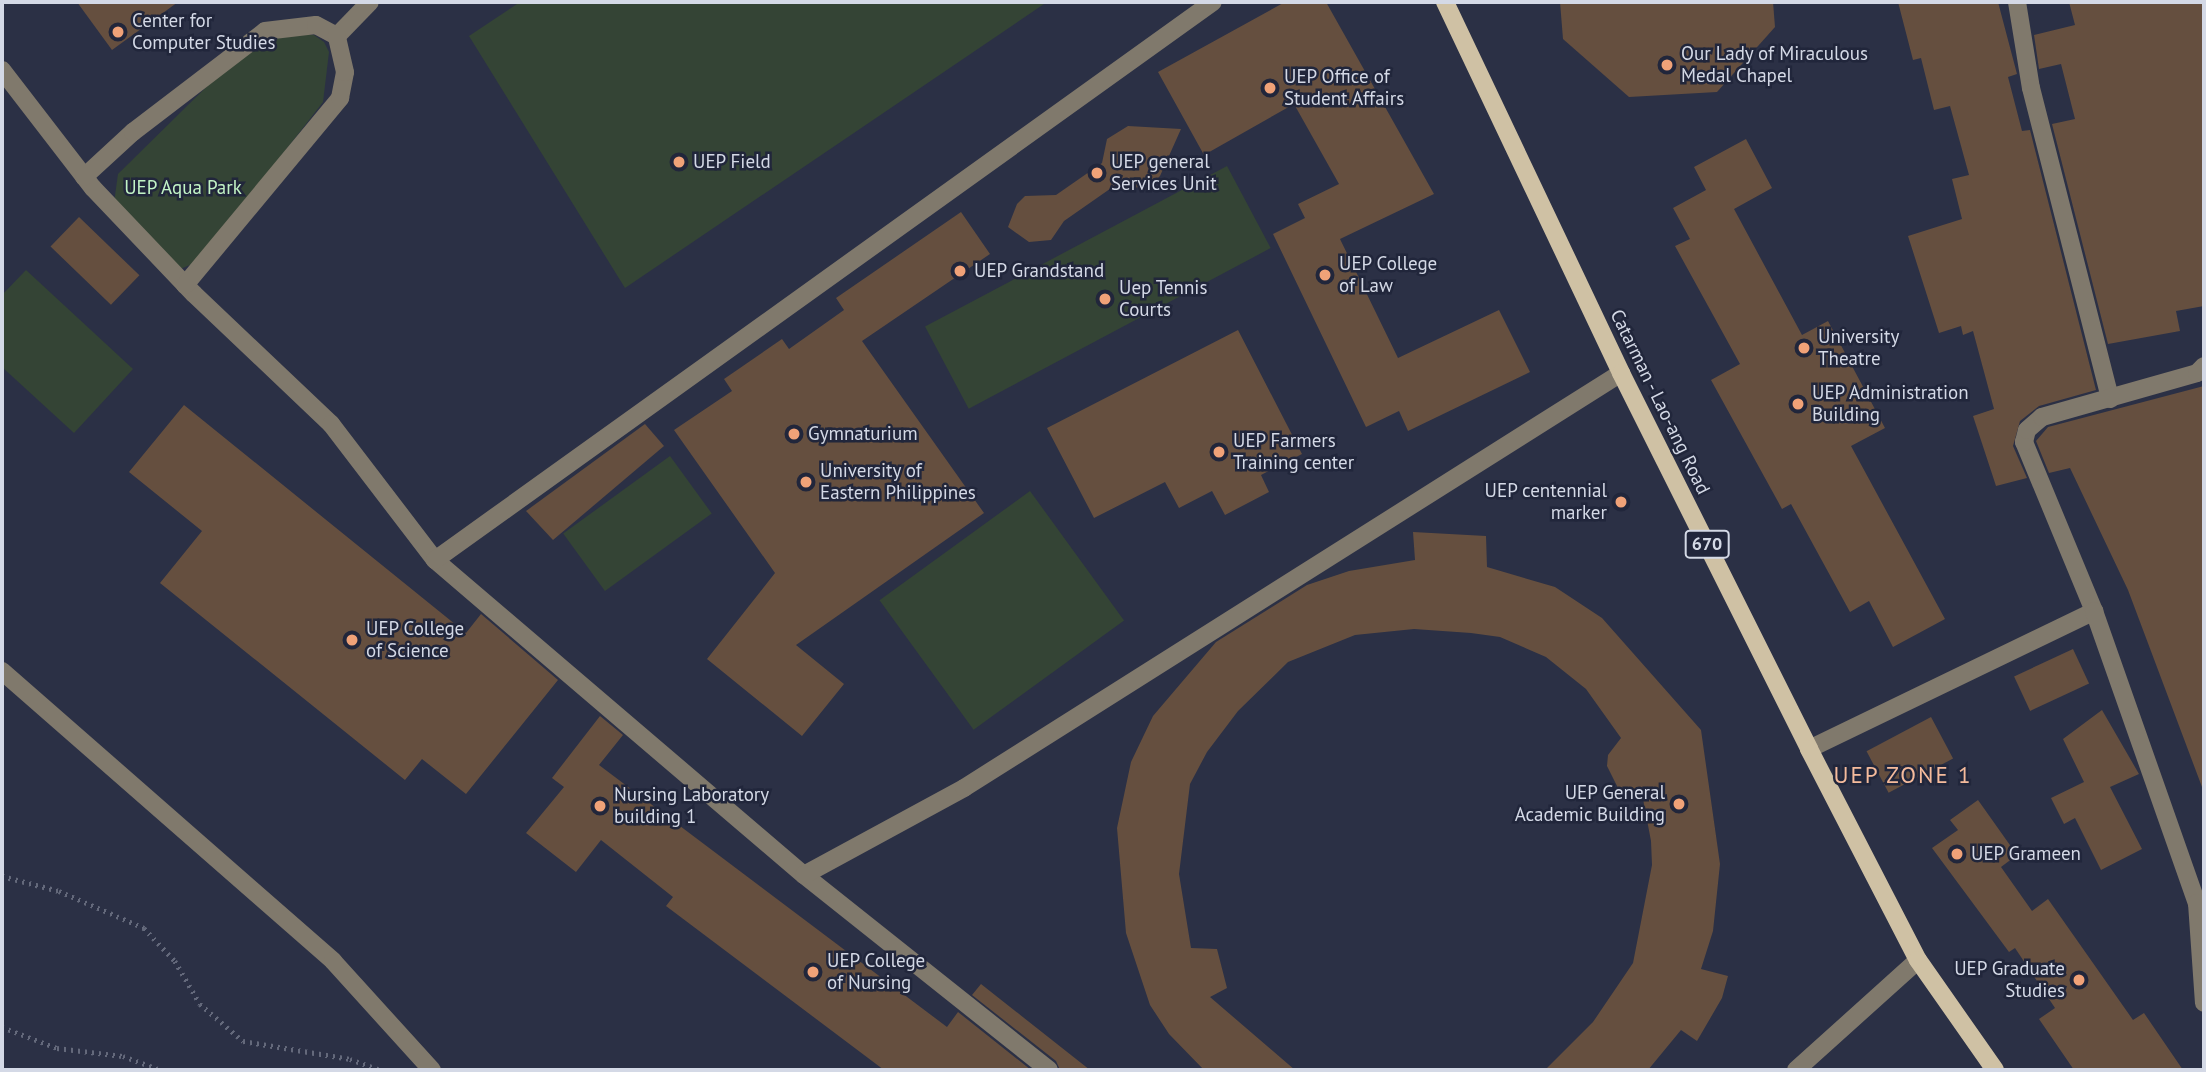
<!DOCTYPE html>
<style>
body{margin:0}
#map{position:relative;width:2206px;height:1072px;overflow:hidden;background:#2b3045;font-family:"PT Sans",sans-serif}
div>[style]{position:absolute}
.green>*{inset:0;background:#344435;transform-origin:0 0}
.building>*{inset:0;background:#654f3f;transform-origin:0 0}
.path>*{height:4.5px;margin-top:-2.25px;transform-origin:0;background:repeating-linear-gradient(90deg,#64697b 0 2px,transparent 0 7px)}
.minor>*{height:18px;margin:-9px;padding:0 9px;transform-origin:9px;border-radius:9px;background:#80796c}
.major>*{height:18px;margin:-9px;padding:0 9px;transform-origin:9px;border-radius:9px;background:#cfc1a4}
.dots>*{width:19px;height:19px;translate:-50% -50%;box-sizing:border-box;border:4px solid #21263b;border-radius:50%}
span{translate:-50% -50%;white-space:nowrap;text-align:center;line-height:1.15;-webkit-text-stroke:5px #21263b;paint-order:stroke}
.shield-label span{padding:2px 5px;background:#21263b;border:2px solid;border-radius:5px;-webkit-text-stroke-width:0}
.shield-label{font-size:18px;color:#d4d9e6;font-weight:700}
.poi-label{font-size:19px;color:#d4d9e6}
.left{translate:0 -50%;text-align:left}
.right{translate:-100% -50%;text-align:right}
.park-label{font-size:19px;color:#c2f3c5}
.street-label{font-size:19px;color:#d4d9e6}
.quarter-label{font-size:23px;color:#f5bb9c;letter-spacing:2px}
.frame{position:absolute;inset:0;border:4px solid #d4d9e6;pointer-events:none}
</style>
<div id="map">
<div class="green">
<i style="clip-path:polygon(520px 2px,1047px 2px,625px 288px,469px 36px)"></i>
<i style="clip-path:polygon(283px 32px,314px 35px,324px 42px,329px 52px,323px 102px,220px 235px,197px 262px,178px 270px,114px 203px,118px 174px,254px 40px)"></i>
<i style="left:1227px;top:166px;width:93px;height:342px;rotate:62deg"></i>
<i style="clip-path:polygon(26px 270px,133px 369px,74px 433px,2px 367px,2px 295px)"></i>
<i style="left:670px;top:456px;width:71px;height:132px;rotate:54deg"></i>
<i style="left:1030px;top:491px;width:160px;height:186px;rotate:54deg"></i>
</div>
<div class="building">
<i style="clip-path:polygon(77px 2px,178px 2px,112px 50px)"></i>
<i style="clip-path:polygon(1285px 2px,1326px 2px,1434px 194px,1340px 239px,1398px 358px,1499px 310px,1530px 372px,1408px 431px,1399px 411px,1366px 427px,1273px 234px,1305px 218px,1298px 204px,1339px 184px,1294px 104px,1204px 155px,1158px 72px)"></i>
<i style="clip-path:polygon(1560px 2px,1773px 2px,1775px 27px,1717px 92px,1629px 97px,1563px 39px)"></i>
<i style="clip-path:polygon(1898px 2px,1998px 2px,2017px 74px,2008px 77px,2022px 131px,2030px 130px,2096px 390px,2039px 406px,2020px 421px,2013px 446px,2027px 478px,1996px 486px,1973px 416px,1994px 409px,1973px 331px,1963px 335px,1961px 326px,1939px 333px,1908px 236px,1962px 219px,1952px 179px,1969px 175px,1950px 106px,1934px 110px,1921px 58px,1913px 60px)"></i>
<i style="clip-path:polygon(2069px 2px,2204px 2px,2204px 306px,2176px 311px,2180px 331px,2108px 344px,2052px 124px,2075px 119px,2061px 64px,2039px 69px,2034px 35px,2075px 25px)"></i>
<i style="clip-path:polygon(1128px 126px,1181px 129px,1160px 176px,1151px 185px,1127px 189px,1117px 184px,1064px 221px,1051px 240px,1029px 242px,1008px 227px,1017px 204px,1025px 196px,1056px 195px,1102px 163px,1107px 139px)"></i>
<i style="clip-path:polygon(1746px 139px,1772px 188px,1734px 209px,1802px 335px,1828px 321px,1885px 428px,1851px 446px,1945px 619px,1893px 647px,1869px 601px,1850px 612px,1791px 504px,1782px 509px,1711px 380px,1740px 364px,1675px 246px,1690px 239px,1673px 208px,1706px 190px,1694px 167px)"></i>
<i style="clip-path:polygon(961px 212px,990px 254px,862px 341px,984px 513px,796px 645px,844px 684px,802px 736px,707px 659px,775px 573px,674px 430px,732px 391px,724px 379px,782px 339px,789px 349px,844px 310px,836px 298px)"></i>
<i style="left:79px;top:217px;width:84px;height:41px;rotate:44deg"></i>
<i style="clip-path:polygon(1238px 330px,1302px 454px,1261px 475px,1269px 492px,1225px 515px,1212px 491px,1179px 508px,1165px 482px,1094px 518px,1047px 428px)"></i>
<i style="clip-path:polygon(2204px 386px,2204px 787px,2202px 787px,2128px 590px,2070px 468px,2049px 473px,2036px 441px,2048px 427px)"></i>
<i style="clip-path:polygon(184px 405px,466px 633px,481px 614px,558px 680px,466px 794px,422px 759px,405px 780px,160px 583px,202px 531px,129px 472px)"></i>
<i style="clip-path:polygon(645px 424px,664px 446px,553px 540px,526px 511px)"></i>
<i style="clip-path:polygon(1413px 532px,1486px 536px,1487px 567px,1555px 587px,1602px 618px,1701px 730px,1720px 864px,1713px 931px,1701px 969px,1728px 976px,1722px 998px,1697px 1041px,1681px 1030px,1648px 1070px,1545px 1070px,1593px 1022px,1633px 963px,1652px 865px,1651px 841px,1643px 799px,1618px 788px,1607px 766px,1608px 755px,1621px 738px,1586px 689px,1546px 657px,1500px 637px,1471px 633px,1414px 629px,1355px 635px,1288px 662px,1238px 711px,1207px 752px,1190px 784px,1179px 874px,1191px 948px,1217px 949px,1227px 988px,1210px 997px,1295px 1070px,1204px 1070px,1169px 1034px,1150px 1005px,1126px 933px,1117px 828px,1131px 762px,1153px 716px,1216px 642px,1307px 585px,1349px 571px,1415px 560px)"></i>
<i style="left:2073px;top:649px;width:38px;height:65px;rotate:65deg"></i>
<i style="clip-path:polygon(2102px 710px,2139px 774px,2110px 787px,2142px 849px,2101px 870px,2075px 818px,2064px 824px,2051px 798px,2084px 782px,2063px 739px)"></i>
<i style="clip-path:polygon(600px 716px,623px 735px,599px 765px,947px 1027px,958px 1012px,1031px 1070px,884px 1070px,666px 906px,673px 897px,601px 840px,576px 872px,526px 833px,564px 787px,552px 778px)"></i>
<i style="left:1931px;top:717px;width:47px;height:73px;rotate:62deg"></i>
<i style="clip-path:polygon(1978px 800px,2017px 855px,2001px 867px,2032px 911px,2048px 899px,2133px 1020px,2144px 1013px,2183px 1070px,2074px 1070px,2039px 1019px,2055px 1008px,2015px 948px,2009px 952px,1932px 848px,1958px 830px,1950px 820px)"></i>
<i style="clip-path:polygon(981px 984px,1090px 1070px,1060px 1070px,1056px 1061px,972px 995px)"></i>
</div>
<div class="path">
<i style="left:2px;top:876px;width:59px;rotate:14.7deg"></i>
<i style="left:59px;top:891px;width:93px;rotate:23.5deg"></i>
<i style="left:144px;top:928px;width:45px;rotate:46.8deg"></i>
<i style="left:175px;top:961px;width:50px;rotate:59.8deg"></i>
<i style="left:200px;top:1004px;width:57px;rotate:40.7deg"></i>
<i style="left:243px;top:1041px;width:109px;rotate:9.5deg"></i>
<i style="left:350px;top:1059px;width:32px;rotate:20deg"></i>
<i style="left:2px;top:1027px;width:59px;rotate:20.9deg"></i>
<i style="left:57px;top:1048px;width:66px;rotate:6.9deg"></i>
<i style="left:123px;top:1056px;width:40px;rotate:20.2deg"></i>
</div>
<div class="minor">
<i style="left:2017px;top:2px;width:87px;rotate:80.8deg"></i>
<i style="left:2031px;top:88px;width:321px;rotate:75.7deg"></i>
<i style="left:2px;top:70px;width:149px;rotate:52.4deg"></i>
<i style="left:93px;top:188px;width:146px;rotate:46.4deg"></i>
<i style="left:194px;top:294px;width:189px;rotate:43.5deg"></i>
<i style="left:331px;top:424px;width:171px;rotate:52.6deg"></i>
<i style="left:435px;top:560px;width:485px;rotate:40.5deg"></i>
<i style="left:804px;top:875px;width:313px;rotate:38.5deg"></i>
<i style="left:84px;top:177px;width:67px;rotate:-42.6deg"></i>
<i style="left:133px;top:132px;width:166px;rotate:-37.4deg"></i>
<i style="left:265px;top:31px;width:51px;rotate:-6.7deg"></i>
<i style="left:316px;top:25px;width:24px;rotate:28deg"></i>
<i style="left:337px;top:36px;width:47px;rotate:-45.9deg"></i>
<i style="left:185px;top:285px;width:243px;rotate:-50.3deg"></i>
<i style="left:340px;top:98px;width:26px;rotate:-79deg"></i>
<i style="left:345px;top:72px;width:37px;rotate:-103deg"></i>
<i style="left:435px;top:560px;width:957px;rotate:-35.65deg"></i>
<i style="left:2094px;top:611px;width:183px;rotate:-112.5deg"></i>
<i style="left:2024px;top:442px;width:12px;rotate:-76deg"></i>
<i style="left:2027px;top:430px;width:20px;rotate:-41deg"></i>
<i style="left:2042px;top:417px;width:161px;rotate:-15.8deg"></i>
<i style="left:2197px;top:373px;width:10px;rotate:-45deg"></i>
<i style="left:2px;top:671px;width:440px;rotate:41.2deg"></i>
<i style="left:333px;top:961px;width:147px;rotate:47.8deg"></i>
<i style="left:1809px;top:749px;width:317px;rotate:-25.8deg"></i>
<i style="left:2094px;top:611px;width:310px;rotate:70.6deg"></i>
<i style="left:2197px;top:903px;width:100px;rotate:86deg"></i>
<i style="left:804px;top:875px;width:182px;rotate:-28.5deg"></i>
<i style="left:964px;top:788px;width:777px;rotate:-32.28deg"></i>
<i style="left:1796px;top:1070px;width:164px;rotate:-42deg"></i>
</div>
<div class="major">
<i style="left:1445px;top:2px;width:411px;rotate:64.6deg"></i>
<i style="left:1621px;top:373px;width:420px;rotate:63.4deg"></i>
<i style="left:1809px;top:749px;width:237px;rotate:62.7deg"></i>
<i style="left:1918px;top:960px;width:134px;rotate:55deg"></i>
</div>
<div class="dots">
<i style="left:118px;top:32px;background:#f0a278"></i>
<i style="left:1667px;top:65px;background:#f0a278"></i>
<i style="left:1270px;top:88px;background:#f0a278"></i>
<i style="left:679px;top:162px;background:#f0a278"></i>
<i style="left:1097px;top:173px;background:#f0a278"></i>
<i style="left:960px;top:271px;background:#f0a278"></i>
<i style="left:1325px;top:275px;background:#f0a278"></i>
<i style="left:1105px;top:299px;background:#f0a278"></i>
<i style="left:1804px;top:348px;background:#f0a278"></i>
<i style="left:1798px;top:404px;background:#f0a278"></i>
<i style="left:794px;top:434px;background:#f0a278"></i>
<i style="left:1219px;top:452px;background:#f0a278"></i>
<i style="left:806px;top:482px;background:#f0a278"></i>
<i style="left:1621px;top:502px;background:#f0a278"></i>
<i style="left:352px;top:640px;background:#f0a278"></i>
<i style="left:1679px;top:804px;background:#f0a278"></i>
<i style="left:600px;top:806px;background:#f0a278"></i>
<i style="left:1957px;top:854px;background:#f0a278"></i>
<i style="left:813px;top:972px;background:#f0a278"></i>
<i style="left:2079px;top:980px;background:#f0a278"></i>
</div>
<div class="shield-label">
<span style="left:1707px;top:544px">670</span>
</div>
<div class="poi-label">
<span class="left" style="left:132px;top:32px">Center for<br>Computer Studies</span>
<span class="left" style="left:1681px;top:65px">Our Lady of Miraculous<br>Medal Chapel</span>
<span class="left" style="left:1284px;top:88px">UEP Office of<br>Student Affairs</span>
<span class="left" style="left:693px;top:162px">UEP Field</span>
<span class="left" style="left:1111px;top:173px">UEP general<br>Services Unit</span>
<span class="left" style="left:1339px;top:275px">UEP College<br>of Law</span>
<span class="left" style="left:974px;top:271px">UEP Grandstand</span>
<span class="left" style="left:1119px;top:299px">Uep Tennis<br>Courts</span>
<span class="left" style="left:1818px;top:348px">University<br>Theatre</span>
<span class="left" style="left:1812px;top:404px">UEP Administration<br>Building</span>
<span class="left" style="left:808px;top:434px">Gymnaturium</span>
<span class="left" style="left:1233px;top:452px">UEP Farmers<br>Training center</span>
<span class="left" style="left:820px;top:482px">University of<br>Eastern Philippines</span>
<span class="right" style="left:1607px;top:502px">UEP centennial<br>marker</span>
<span class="left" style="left:366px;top:640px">UEP College<br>of Science</span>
<span class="right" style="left:1665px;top:804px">UEP General<br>Academic Building</span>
<span class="left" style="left:614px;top:806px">Nursing Laboratory<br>building 1</span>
<span class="left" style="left:1971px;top:854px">UEP Grameen</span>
<span class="left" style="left:827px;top:972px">UEP College<br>of Nursing</span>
<span class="right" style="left:2065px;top:980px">UEP Graduate<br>Studies</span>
</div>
<div class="park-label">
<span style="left:183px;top:188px">UEP Aqua Park</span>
</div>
<div class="street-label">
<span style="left:1660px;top:402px;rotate:64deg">Catarman - Lao-ang Road</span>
</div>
<div class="quarter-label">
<span style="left:1903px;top:775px">UEP ZONE 1</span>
</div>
<div class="frame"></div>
</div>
